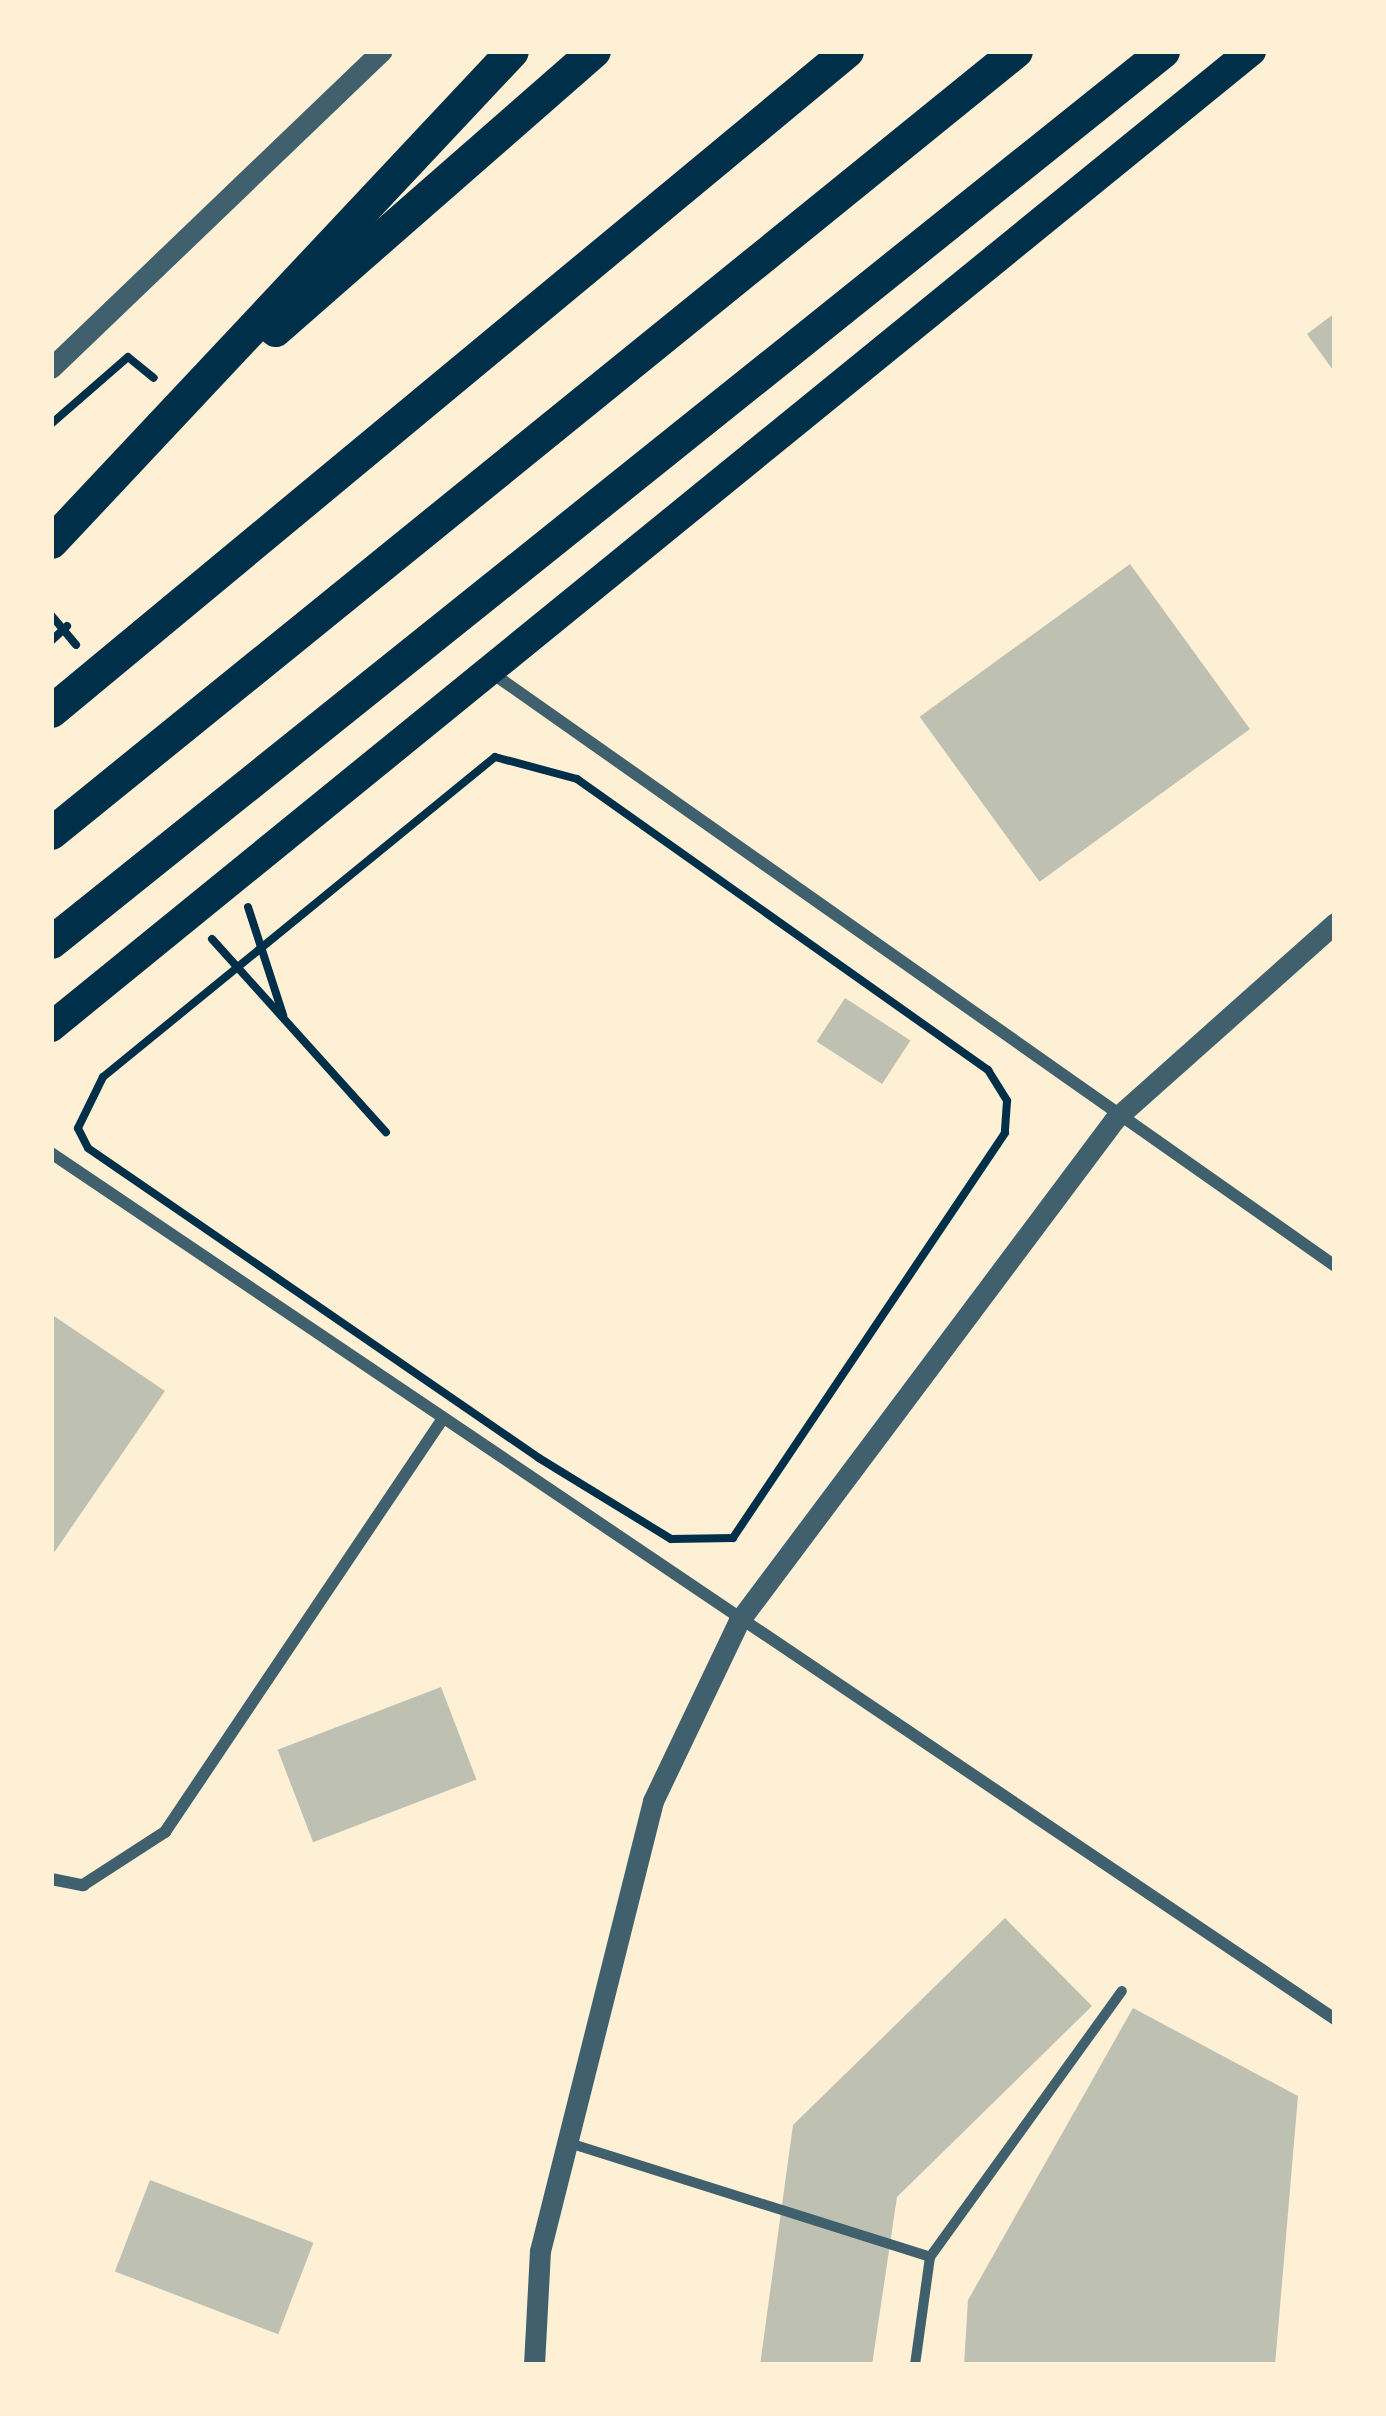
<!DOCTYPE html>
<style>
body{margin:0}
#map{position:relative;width:1386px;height:2416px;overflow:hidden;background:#fdf0d5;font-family:"Alegreya Sans",sans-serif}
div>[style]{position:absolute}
.building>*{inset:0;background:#bec0b2;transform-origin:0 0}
.path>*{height:8px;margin:-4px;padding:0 4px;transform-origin:4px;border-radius:4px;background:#003049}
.pedestrian>*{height:10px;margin:-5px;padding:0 5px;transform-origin:5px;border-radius:5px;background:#3f606c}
.minor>*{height:12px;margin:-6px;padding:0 6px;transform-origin:6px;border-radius:6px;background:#3f606c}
.tertiary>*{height:21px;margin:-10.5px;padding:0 10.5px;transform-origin:10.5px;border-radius:10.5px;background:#3f606c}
.primary>*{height:30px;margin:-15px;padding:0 15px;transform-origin:15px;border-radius:15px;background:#003049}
.trunk>*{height:33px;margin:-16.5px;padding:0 16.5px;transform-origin:16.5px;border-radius:16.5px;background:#003049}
span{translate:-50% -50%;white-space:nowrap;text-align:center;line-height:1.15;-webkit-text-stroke:12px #fdf0d5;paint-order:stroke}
.frame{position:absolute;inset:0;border:54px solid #fdf0d5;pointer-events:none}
</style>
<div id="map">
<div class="building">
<i style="clip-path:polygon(1335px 313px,1335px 373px,1307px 334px)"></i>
<i style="left:1130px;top:564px;width:204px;height:260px;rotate:54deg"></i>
<i style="left:845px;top:998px;width:78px;height:52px;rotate:33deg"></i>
<i style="clip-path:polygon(51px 1314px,165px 1391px,51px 1557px)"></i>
<i style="left:441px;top:1687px;width:99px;height:175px;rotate:69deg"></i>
<i style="clip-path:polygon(1005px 1918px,1092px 2006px,897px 2197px,872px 2365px,760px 2365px,793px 2125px)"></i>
<i style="clip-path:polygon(1133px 2008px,1298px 2096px,1275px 2365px,964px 2365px,968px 2300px)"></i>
<i style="left:150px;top:2180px;width:175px;height:98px;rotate:21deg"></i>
</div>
<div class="path">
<i style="left:51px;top:424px;width:102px;rotate:-41deg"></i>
<i style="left:128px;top:357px;width:33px;rotate:39deg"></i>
<i style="left:51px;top:615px;width:39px;rotate:50deg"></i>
<i style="left:51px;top:641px;width:22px;rotate:-43deg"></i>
<i style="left:495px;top:757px;width:85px;rotate:15deg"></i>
<i style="left:577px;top:779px;width:504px;rotate:35.3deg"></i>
<i style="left:988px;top:1070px;width:36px;rotate:58deg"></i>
<i style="left:1007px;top:1101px;width:32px;rotate:94deg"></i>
<i style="left:1005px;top:1133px;width:488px;rotate:123.9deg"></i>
<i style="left:733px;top:1538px;width:62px;rotate:179.1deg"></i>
<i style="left:671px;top:1539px;width:155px;rotate:-148.5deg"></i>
<i style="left:539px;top:1458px;width:547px;rotate:-145.5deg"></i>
<i style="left:88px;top:1148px;width:22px;rotate:-117deg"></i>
<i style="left:78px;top:1128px;width:57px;rotate:-63.9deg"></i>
<i style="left:103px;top:1077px;width:506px;rotate:-39.23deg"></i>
<i style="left:248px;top:907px;width:114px;rotate:72deg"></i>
<i style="left:212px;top:939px;width:260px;rotate:48deg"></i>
</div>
<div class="pedestrian">
<i style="left:566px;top:2142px;width:382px;rotate:17.5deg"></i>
<i style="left:915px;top:2365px;width:109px;rotate:-82.1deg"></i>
<i style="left:930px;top:2257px;width:328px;rotate:-54.2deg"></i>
</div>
<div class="minor">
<i style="left:492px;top:673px;width:1031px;rotate:35.12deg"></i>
<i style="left:51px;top:1153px;width:1549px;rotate:34deg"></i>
<i style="left:51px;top:1879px;width:33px;rotate:11deg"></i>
<i style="left:83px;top:1885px;width:98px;rotate:-32.9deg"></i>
<i style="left:165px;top:1832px;width:496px;rotate:-56.1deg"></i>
</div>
<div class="tertiary">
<i style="left:51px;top:368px;width:458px;rotate:-43.8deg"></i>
<i style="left:534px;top:2365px;width:114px;rotate:-87deg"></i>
<i style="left:540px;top:2251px;width:464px;rotate:-75.9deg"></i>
<i style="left:653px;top:1801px;width:199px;rotate:-64.5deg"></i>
<i style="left:739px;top:1621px;width:627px;rotate:-53.17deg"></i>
<i style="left:1115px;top:1119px;width:295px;rotate:-41.7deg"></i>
</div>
<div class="primary">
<i style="left:51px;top:1027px;width:1547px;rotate:-39.12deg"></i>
</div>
<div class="trunk">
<i style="left:275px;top:330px;width:424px;rotate:-41.2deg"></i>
<i style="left:51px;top:542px;width:673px;rotate:-46.8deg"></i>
<i style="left:51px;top:711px;width:1034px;rotate:-39.66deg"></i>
<i style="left:51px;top:833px;width:1242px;rotate:-39.02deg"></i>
<i style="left:51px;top:942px;width:1425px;rotate:-38.7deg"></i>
</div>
<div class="frame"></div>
</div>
